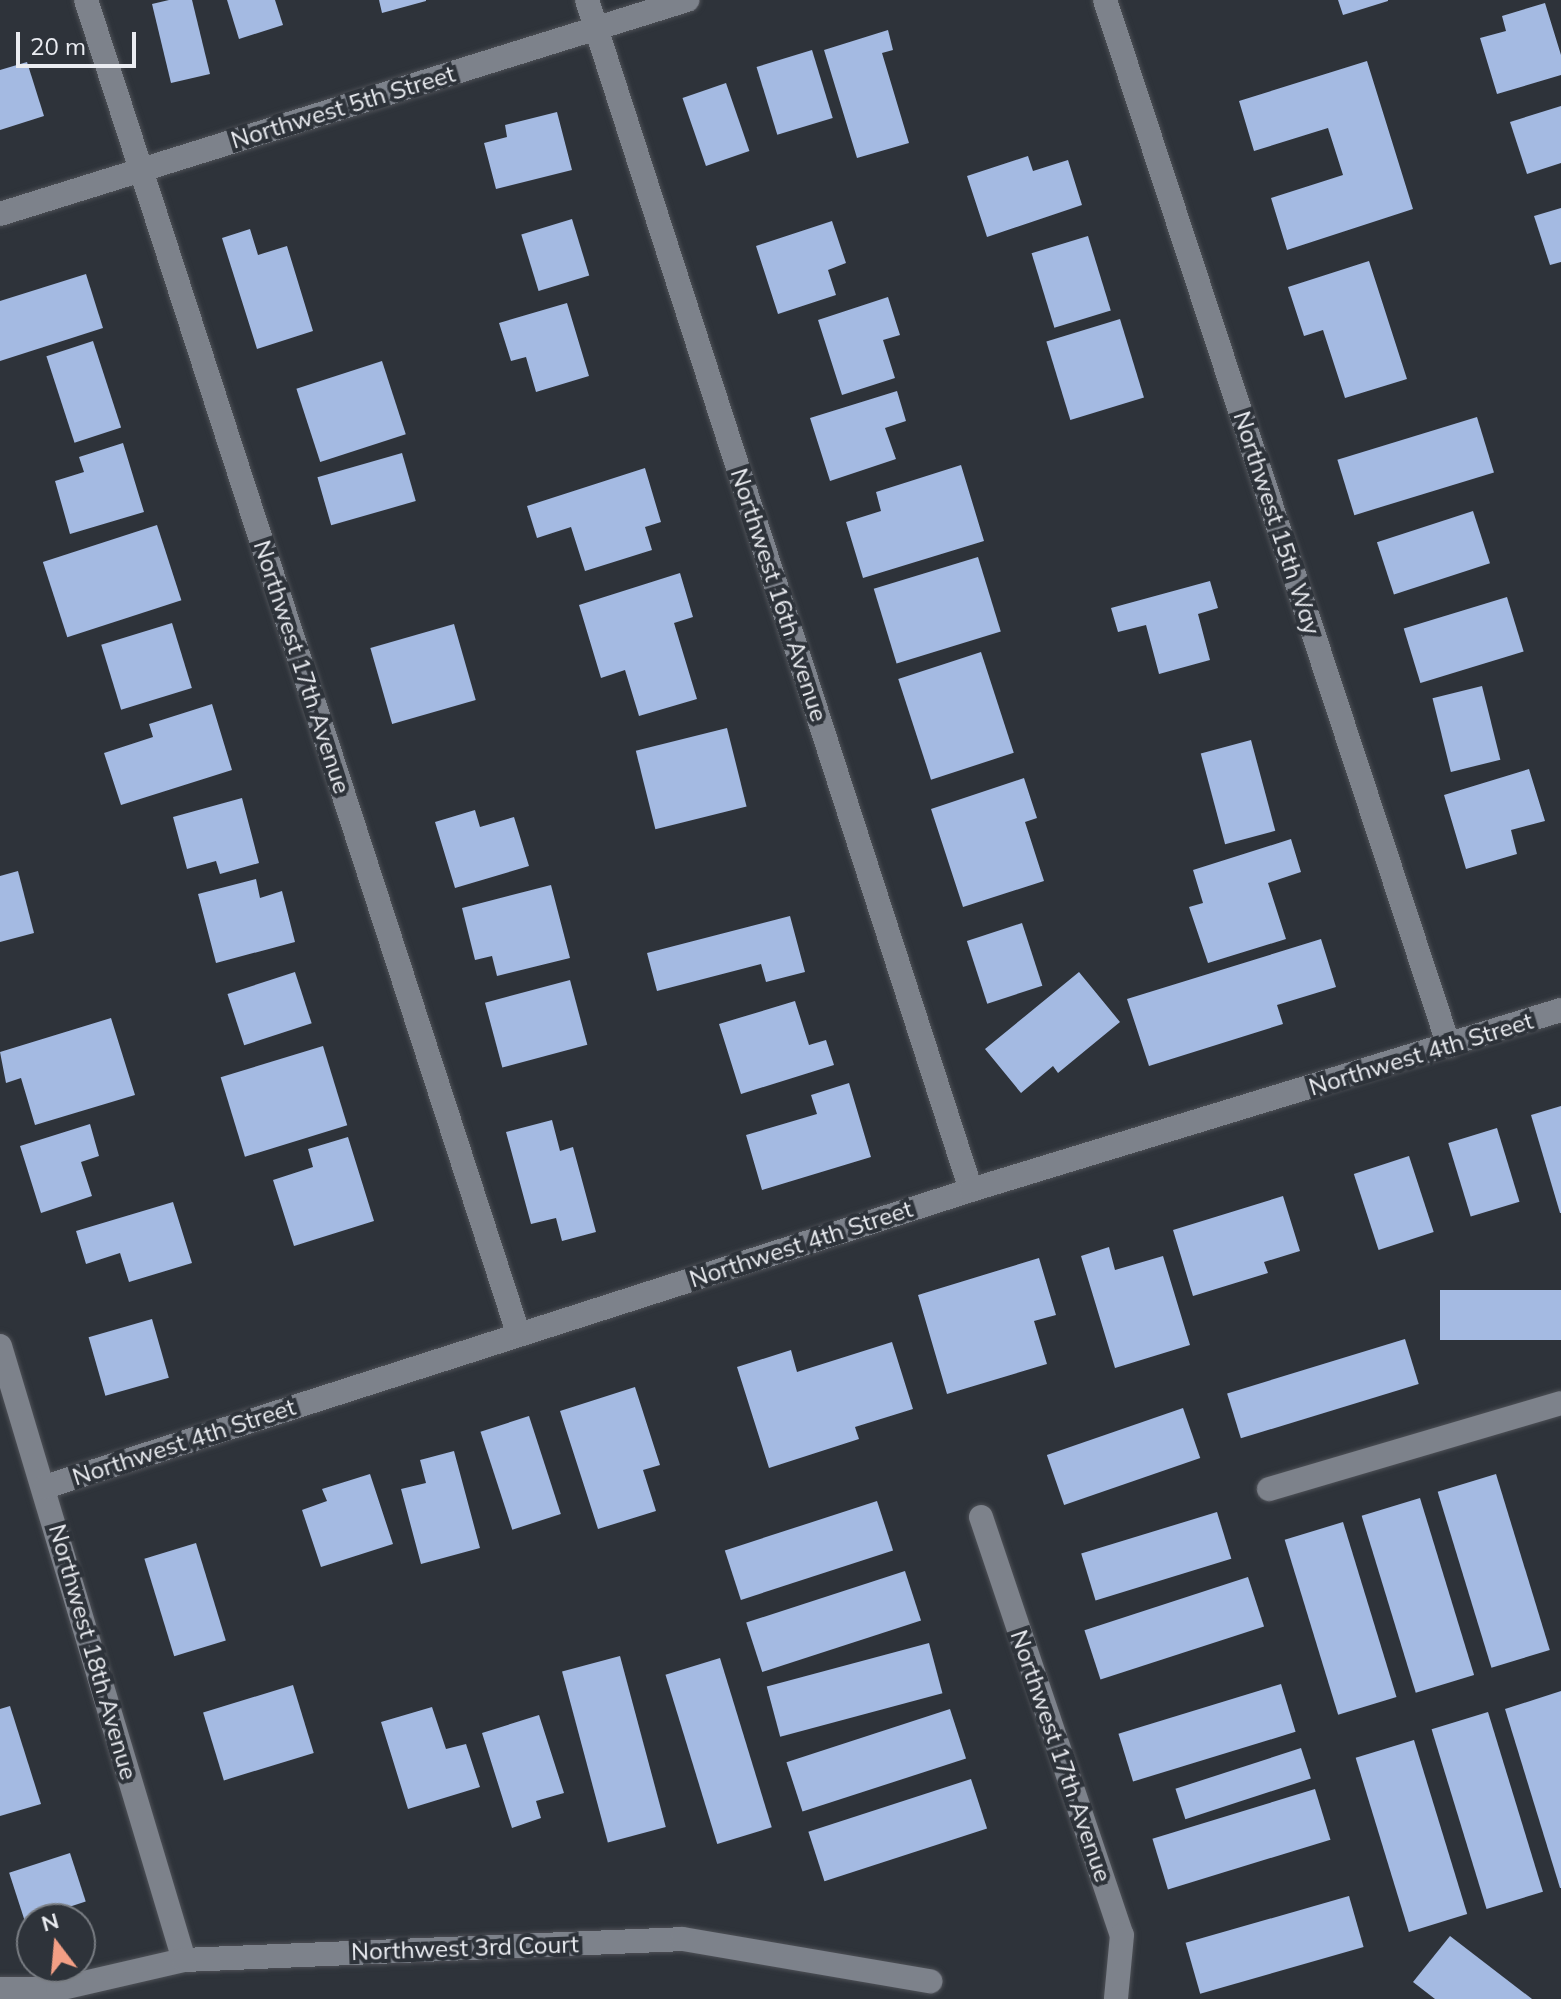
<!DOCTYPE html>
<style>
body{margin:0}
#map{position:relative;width:1561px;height:1999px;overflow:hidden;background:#2e333a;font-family:Mulish,sans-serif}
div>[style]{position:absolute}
.building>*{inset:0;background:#a4bae2;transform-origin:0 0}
.roads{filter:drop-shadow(0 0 2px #4e5157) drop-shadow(0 0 2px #4e5157)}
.minor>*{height:24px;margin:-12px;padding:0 12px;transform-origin:12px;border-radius:12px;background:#7d828b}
span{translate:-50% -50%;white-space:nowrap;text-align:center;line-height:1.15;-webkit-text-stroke:8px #2e333a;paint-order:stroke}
.street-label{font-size:24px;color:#eaecf1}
.north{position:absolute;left:16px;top:1903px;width:80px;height:80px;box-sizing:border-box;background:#2e333a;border:2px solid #797d83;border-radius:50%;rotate:344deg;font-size:22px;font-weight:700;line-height:32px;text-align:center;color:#eaecf1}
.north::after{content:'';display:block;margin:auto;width:28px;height:36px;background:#f39f85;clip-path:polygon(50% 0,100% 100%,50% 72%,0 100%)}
.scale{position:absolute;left:16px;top:32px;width:120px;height:36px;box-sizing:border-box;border:4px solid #eaecf1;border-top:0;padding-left:10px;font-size:24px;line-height:28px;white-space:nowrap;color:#eaecf1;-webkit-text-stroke:6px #2e333a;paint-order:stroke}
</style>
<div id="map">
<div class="building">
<i style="clip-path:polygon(169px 0,192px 0,210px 74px,171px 83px,152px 4px)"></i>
<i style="clip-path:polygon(227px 0,275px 0,283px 25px,239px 39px)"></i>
<i style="clip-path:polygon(379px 0,426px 0,426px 1px,382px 13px)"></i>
<i style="clip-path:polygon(1338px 0,1388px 0,1388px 1px,1343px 15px)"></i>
<i style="clip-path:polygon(1545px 3px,1561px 55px,1561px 75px,1497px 94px,1480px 38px,1506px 31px,1502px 16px)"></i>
<i style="clip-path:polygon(888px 30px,893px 50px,882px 53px,909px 143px,857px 158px,824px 50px)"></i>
<i style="left:812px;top:50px;width:71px;height:58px;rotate:73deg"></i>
<i style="clip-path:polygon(1367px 61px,1413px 209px,1287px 250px,1271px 198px,1343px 175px,1328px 128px,1254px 151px,1239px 101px)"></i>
<i style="clip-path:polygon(27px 62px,44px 116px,0 130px,0 70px)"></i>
<i style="left:726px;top:83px;width:72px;height:46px;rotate:71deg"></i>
<i style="clip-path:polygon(1561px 106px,1561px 163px,1527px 174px,1510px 122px)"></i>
<i style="clip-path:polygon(557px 112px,572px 170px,496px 189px,484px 143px,507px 137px,505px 125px)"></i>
<i style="clip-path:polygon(1028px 156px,1033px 171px,1068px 160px,1082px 205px,987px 237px,967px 176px)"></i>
<i style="clip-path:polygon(1561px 208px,1561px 262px,1550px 265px,1534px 216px)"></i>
<i style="left:572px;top:219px;width:59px;height:53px;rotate:73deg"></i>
<i style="clip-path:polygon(832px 221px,846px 263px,828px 270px,836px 295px,778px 314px,756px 246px)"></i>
<i style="clip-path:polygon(250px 229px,258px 255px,287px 246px,313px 331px,257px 349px,222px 238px)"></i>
<i style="left:1088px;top:236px;width:78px;height:59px;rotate:73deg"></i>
<i style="clip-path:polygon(1369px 261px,1407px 379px,1345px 398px,1323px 330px,1304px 336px,1288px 287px)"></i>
<i style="clip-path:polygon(86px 274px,103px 328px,0 361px,0 301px)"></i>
<i style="clip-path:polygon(888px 297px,900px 335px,883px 340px,895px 378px,842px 395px,818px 320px)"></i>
<i style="clip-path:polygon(567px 303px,589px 376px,536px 392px,526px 357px,511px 361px,499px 323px)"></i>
<i style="left:1120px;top:319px;width:82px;height:77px;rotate:73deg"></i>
<i style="left:93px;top:341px;width:91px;height:49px;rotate:72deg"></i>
<i style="left:382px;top:361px;width:77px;height:90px;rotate:72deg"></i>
<i style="clip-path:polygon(897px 391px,906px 421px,885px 428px,896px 459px,830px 481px,810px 418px)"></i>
<i style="left:1477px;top:417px;width:58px;height:146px;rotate:73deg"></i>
<i style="clip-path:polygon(123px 443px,144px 512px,70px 534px,55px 481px,84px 472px,79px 457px)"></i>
<i style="left:402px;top:453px;width:50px;height:88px;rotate:74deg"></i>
<i style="clip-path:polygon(961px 465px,984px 541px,863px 578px,846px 522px,881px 511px,876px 492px)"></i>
<i style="clip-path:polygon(645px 468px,661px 522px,645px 527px,652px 550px,585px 571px,571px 527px,537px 538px,527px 506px)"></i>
<i style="left:1473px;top:511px;width:55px;height:101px;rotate:72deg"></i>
<i style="left:157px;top:525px;width:79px;height:120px;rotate:72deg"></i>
<i style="left:978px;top:557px;width:78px;height:109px;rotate:73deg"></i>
<i style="clip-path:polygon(680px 573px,693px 617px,674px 623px,697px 699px,639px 716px,625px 670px,601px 678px,579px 605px)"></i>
<i style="clip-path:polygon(1210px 581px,1218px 608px,1198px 614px,1210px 660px,1159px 674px,1146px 625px,1118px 632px,1111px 608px)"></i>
<i style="left:1507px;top:597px;width:57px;height:108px;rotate:73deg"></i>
<i style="left:172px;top:623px;width:68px;height:74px;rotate:73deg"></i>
<i style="left:454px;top:624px;width:79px;height:87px;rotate:74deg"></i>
<i style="left:981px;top:652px;width:106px;height:87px;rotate:72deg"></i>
<i style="left:1482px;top:686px;width:76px;height:51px;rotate:76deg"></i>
<i style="clip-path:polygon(212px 704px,232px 770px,121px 805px,104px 753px,153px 737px,149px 724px)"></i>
<i style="left:727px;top:728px;width:81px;height:94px;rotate:76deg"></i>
<i style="left:1251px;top:740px;width:94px;height:52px;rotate:75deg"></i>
<i style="clip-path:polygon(1529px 769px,1545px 821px,1511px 830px,1517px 854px,1466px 869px,1444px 795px)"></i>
<i style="clip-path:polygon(1024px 778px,1037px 818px,1025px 822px,1044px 881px,963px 907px,931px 809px)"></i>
<i style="clip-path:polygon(242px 798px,259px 863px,220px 874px,216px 861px,187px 869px,173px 817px)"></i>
<i style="clip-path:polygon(475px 810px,480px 827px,514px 817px,529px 866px,455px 888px,435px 822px)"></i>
<i style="clip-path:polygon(1291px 839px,1301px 872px,1268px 883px,1286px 939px,1208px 963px,1189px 907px,1203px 903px,1193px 870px)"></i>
<i style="clip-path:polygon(18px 871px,34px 933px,0 942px,0 876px)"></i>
<i style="clip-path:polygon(256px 879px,260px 898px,282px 891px,295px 942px,216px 963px,198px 894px)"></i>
<i style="clip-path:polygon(551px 885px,570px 958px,497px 976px,492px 956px,475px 960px,462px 908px)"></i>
<i style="clip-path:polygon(790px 916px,805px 972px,766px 982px,761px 964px,657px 991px,647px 953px)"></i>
<i style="left:1022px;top:923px;width:66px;height:58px;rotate:72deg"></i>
<i style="clip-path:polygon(1321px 939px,1336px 987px,1277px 1005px,1283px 1024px,1149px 1066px,1127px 999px)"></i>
<i style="left:295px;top:972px;width:54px;height:71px;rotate:72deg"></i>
<i style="clip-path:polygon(1079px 972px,1120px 1022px,1058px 1073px,1053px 1066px,1021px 1093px,985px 1049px)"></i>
<i style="left:570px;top:980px;width:67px;height:88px;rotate:75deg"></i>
<i style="clip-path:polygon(795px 1001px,809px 1045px,826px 1040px,834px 1065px,741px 1094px,719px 1024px)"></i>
<i style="clip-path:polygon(111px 1018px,135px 1095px,35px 1125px,21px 1078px,6px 1083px,0 1052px)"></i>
<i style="left:323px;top:1046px;width:83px;height:107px;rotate:73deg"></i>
<i style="clip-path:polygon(849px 1083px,871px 1157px,762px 1190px,746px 1135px,817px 1114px,811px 1095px)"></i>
<i style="clip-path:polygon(1561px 1106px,1561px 1213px,1560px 1213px,1531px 1115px)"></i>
<i style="clip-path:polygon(552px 1120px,560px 1151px,573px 1147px,596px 1232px,562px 1241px,556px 1218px,531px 1224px,506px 1132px)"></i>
<i style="clip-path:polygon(90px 1124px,99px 1156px,81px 1162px,92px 1196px,41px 1213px,20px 1146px)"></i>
<i style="left:1497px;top:1128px;width:77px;height:51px;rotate:73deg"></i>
<i style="clip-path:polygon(348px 1137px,374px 1221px,294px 1246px,273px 1180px,313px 1167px,308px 1149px)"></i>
<i style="left:1409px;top:1156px;width:80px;height:58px;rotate:72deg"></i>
<i style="clip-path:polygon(1283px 1196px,1300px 1251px,1264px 1262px,1268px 1273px,1193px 1296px,1173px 1230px)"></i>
<i style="clip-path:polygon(173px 1202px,192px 1263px,129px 1282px,120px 1253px,86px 1264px,76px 1231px)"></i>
<i style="clip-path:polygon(1109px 1247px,1115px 1270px,1163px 1256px,1190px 1345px,1115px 1368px,1081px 1256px)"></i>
<i style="clip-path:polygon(1039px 1258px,1056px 1315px,1034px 1321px,1047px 1364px,947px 1394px,918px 1295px)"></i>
<i style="left:1561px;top:1290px;width:50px;height:121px;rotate:90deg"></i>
<i style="left:152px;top:1319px;width:61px;height:66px;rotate:74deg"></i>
<i style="left:1405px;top:1339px;width:47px;height:186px;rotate:73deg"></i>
<i style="clip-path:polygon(892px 1342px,913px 1409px,855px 1427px,859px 1439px,769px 1468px,737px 1367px,791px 1350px,797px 1372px)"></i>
<i style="clip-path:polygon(635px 1387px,660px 1465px,643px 1470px,656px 1511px,598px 1529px,560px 1411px)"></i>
<i style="left:1183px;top:1408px;width:53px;height:144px;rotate:71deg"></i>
<i style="left:529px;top:1416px;width:103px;height:51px;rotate:72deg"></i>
<i style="clip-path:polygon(454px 1451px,480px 1548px,421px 1564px,401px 1489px,426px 1483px,420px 1460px)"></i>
<i style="clip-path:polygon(370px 1474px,393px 1544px,321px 1567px,302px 1510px,327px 1501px,322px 1489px)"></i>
<i style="left:1496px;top:1474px;width:184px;height:61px;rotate:73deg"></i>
<i style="left:1420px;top:1498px;width:185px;height:61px;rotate:73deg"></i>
<i style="left:877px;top:1501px;width:52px;height:160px;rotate:72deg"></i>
<i style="left:1217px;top:1512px;width:49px;height:142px;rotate:73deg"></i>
<i style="left:1343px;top:1522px;width:183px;height:61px;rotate:73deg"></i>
<i style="left:196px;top:1543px;width:102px;height:54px;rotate:73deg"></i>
<i style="left:905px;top:1571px;width:52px;height:167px;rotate:72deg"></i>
<i style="left:1248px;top:1577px;width:52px;height:172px;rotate:72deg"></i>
<i style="left:929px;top:1643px;width:52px;height:168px;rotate:75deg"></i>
<i style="left:620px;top:1656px;width:177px;height:60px;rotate:75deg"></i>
<i style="left:720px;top:1658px;width:177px;height:57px;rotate:73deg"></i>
<i style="left:1281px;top:1684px;width:50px;height:170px;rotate:73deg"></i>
<i style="left:293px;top:1685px;width:71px;height:94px;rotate:73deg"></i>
<i style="clip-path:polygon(1561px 1691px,1561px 1888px,1560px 1888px,1505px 1709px)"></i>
<i style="clip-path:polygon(10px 1706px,41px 1804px,0 1816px,0 1709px)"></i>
<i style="clip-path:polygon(432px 1707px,446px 1749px,466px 1744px,480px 1787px,408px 1809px,381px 1722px)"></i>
<i style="left:950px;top:1709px;width:52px;height:172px;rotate:72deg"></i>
<i style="left:1488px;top:1712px;width:188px;height:59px;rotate:73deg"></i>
<i style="clip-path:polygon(539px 1715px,564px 1793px,536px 1801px,541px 1818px,512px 1828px,482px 1733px)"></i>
<i style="left:1414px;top:1740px;width:182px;height:61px;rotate:73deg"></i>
<i style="left:1301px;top:1748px;width:32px;height:132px;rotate:72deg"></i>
<i style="left:971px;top:1779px;width:52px;height:171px;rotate:72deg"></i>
<i style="left:1315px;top:1789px;width:53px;height:170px;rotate:73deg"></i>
<i style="left:70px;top:1853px;width:51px;height:64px;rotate:72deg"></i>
<i style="left:1349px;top:1896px;width:53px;height:170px;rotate:74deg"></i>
<i style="clip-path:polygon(1450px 1936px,1532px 1999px,1435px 1999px,1413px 1982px)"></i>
</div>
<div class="roads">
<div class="minor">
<i style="left:86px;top:0;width:1401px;rotate:72.04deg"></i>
<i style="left:587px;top:0;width:1250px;rotate:72.12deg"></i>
<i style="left:1105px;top:0;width:1101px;rotate:71.8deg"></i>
<i style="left:0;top:214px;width:720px;rotate:-17.3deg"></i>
<i style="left:0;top:1346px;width:641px;rotate:73.32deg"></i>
<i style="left:45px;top:1487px;width:972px;rotate:-17.78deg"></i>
<i style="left:971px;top:1190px;width:617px;rotate:-16.97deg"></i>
<i style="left:1269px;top:1489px;width:304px;rotate:-16.4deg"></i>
<i style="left:981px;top:1517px;width:441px;rotate:71.4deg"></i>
<i style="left:1122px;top:1935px;width:64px;rotate:95.4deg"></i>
<i style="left:0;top:1989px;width:58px"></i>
<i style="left:58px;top:1989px;width:129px;rotate:-13deg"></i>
<i style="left:184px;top:1960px;width:499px;rotate:-2.4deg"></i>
<i style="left:683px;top:1939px;width:251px;rotate:9.7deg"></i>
</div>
</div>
<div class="street-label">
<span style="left:343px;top:107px;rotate:-17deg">Northwest 5th Street</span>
<span style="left:1277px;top:523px;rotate:72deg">Northwest 15th Way</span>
<span style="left:779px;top:595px;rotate:72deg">Northwest 16th Avenue</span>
<span style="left:302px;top:667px;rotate:72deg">Northwest 17th Avenue</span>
<span style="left:1421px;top:1054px;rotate:-17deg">Northwest 4th Street</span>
<span style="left:801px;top:1244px;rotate:-18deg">Northwest 4th Street</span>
<span style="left:184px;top:1442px;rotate:-18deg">Northwest 4th Street</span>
<span style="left:93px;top:1652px;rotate:74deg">Northwest 18th Avenue</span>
<span style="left:1061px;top:1756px;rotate:71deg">Northwest 17th Avenue</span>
<span style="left:465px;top:1948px;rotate:-2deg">Northwest 3rd Court</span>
</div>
<div class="north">N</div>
<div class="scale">20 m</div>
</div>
